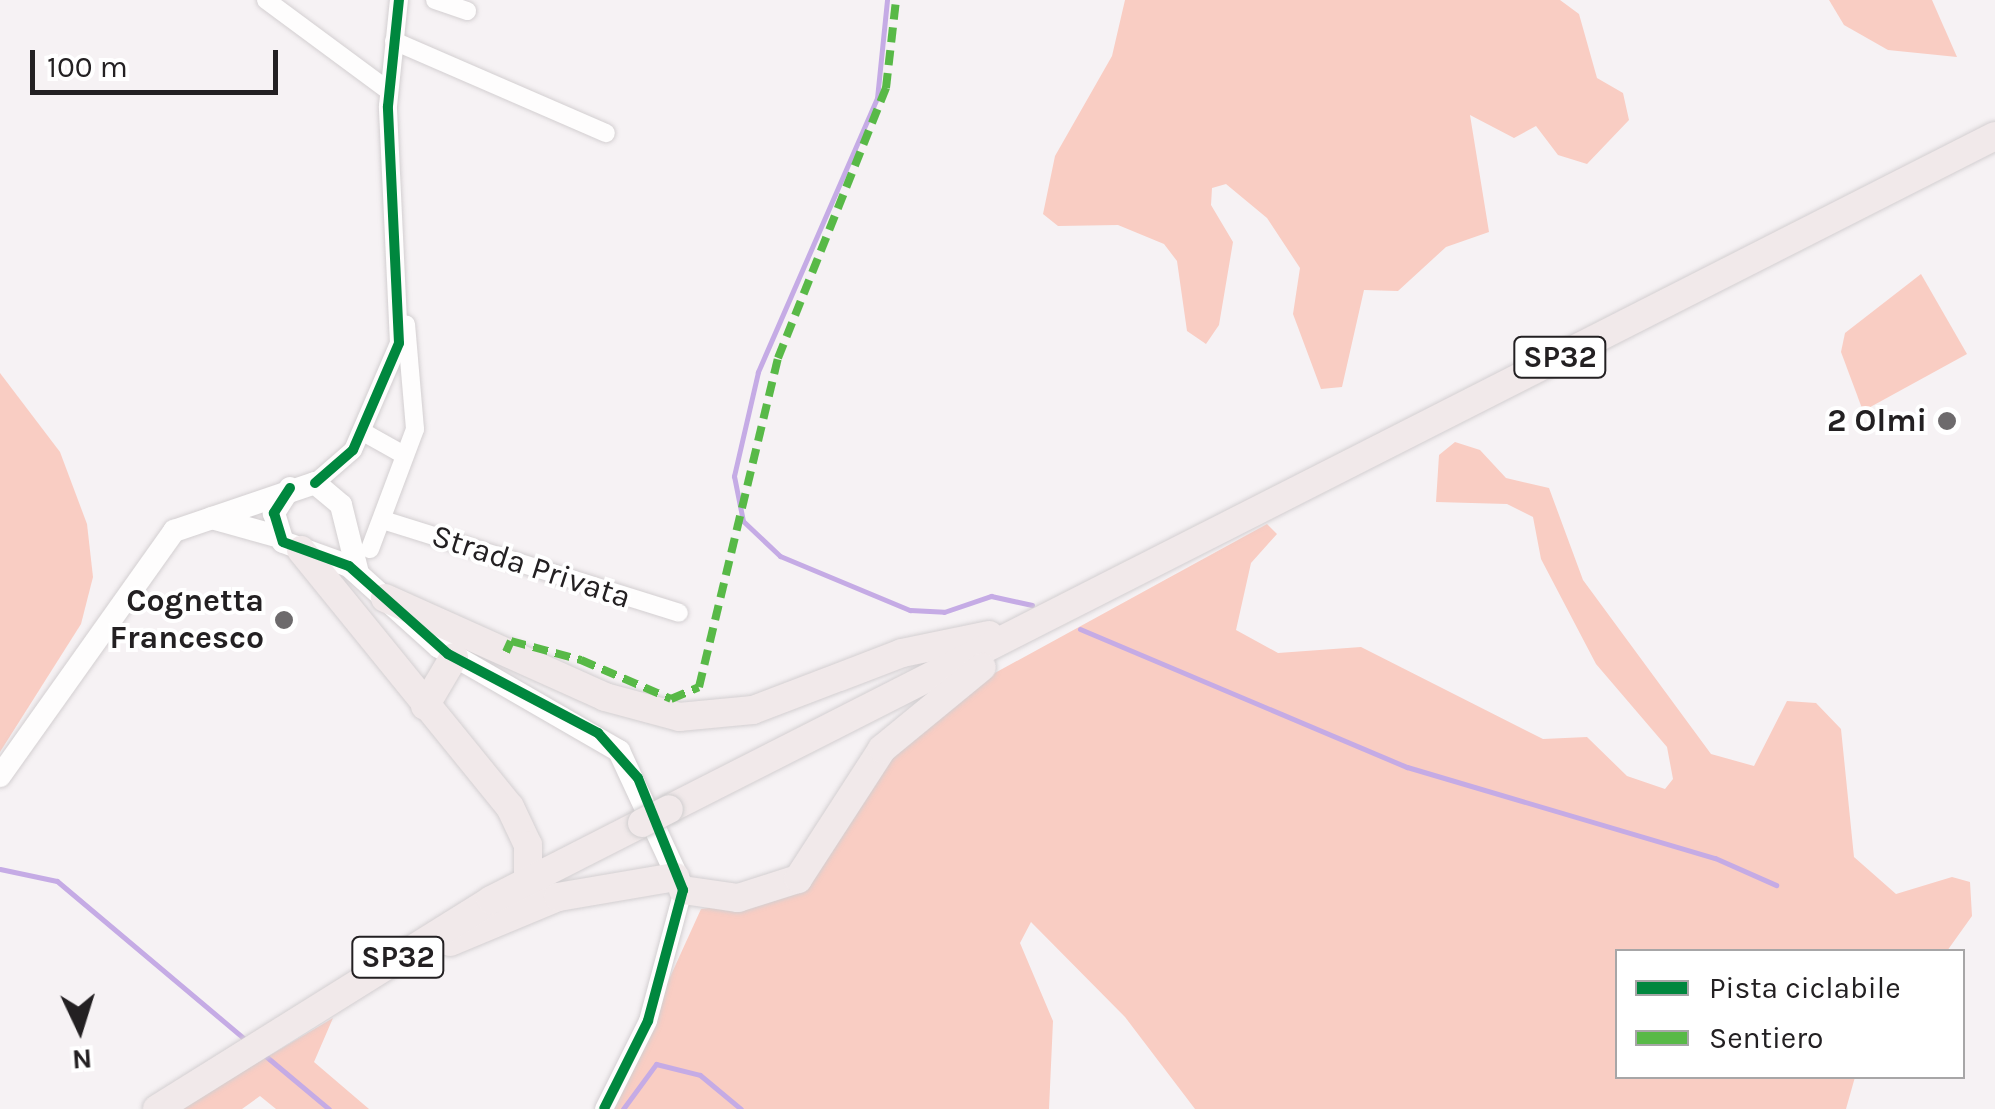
<!DOCTYPE html>
<style>
body{margin:0}
#map{position:relative;width:1995px;height:1109px;overflow:hidden;background:#f6f2f4;font-family:Karla,sans-serif}
div>[style]{position:absolute}
.green>*{inset:0;background:#f9cdc3}
.stream>*{height:5px;margin:-2.5px;padding:0 2.5px;transform-origin:2.5px;border-radius:2.5px;background:#c5abe5}
.roads{filter:drop-shadow(0 0 2px #d3cfd1) drop-shadow(0 0 2px #d3cfd1)}
.minor>*{height:18px;margin:-9px;padding:0 9px;transform-origin:9px;border-radius:9px;background:#fefdfd}
.tertiary>*{height:22px;margin:-11px;padding:0 11px;transform-origin:11px;border-radius:11px;background:#fefdfd}
.primary>*{height:28px;margin:-14px;padding:0 14px;transform-origin:14px;border-radius:14px;background:#f1e9ea}
.bridges{filter:drop-shadow(0 0 2px #d0cecf) drop-shadow(0 0 2px #d0cecf)}
.primary-bridge>*{height:28px;margin:-14px;padding:0 14px;transform-origin:14px;border-radius:14px;background:#f1e9ea}
.quiet>*{height:8px;margin-top:-4px;transform-origin:0;background:repeating-linear-gradient(90deg,#58b947 0 15px,transparent 0 23px)}
.cycleway>*{height:10px;margin:-5px;padding:0 5px;transform-origin:5px;border-radius:5px;background:#00873e}
.dots>*{width:28px;height:28px;translate:-50% -50%;box-sizing:border-box;border:5px solid #fff;border-radius:50%}
span{translate:-50% -50%;white-space:nowrap;text-align:center;line-height:1.15;-webkit-text-stroke:8px #fff;paint-order:stroke}
.shield-label span{padding:2px 8px;background:#fff;border:2px solid;border-radius:8px;-webkit-text-stroke-width:0}
.shield-label{font-size:30px;color:#232022;font-weight:700}
.poi-label{font-size:32px;color:#232022;font-weight:700}
.right{translate:-100% -50%;text-align:right}
.street-label{font-size:32px;color:#232022}
.legend{position:absolute;left:1615px;top:949px;width:350px;height:130px;box-sizing:border-box;background:#fff;border:2px solid #a7a6a7;margin:0;padding:12px 18px;list-style:none;font-size:30px;color:#232022}
.legend li{display:flex;align-items:center;gap:20px;height:50px}
.legend b{width:50px;border:2px solid #a7a6a7}
.north{position:absolute;left:30px;top:979px;width:100px;height:100px;-webkit-text-stroke:8px #fff;paint-order:stroke;rotate:176deg;font-size:28px;font-weight:700;line-height:40px;text-align:center;color:#232022}
.north::after{content:'';display:block;margin:auto;width:35px;height:45px;background:#232022;clip-path:polygon(50% 0,100% 100%,50% 72%,0 100%)}
.scale{position:absolute;left:30px;top:50px;width:248px;height:45px;box-sizing:border-box;border:5px solid #232022;border-top:0;padding-left:12px;font-size:30px;line-height:35px;white-space:nowrap;color:#232022;-webkit-text-stroke:8px #fff;paint-order:stroke}
</style>
<div id="map">
<div class="green">
<i style="clip-path:polygon(1125px 0,1560px 0,1579px 14px,1597px 78px,1623px 93px,1629px 120px,1587px 164px,1558px 155px,1536px 126px,1514px 138px,1470px 115px,1489px 232px,1446px 247px,1398px 291px,1364px 290px,1342px 387px,1321px 389px,1293px 314px,1300px 268px,1267px 218px,1226px 184px,1212px 188px,1211px 205px,1233px 242px,1219px 325px,1206px 344px,1187px 331px,1177px 261px,1164px 244px,1118px 225px,1058px 226px,1043px 214px,1055px 156px,1112px 56px)"></i>
<i style="clip-path:polygon(1829px 0,1932px 0,1957px 57px,1888px 50px,1844px 25px)"></i>
<i style="clip-path:polygon(1921px 274px,1967px 354px,1863px 411px,1841px 352px,1845px 333px)"></i>
<i style="clip-path:polygon(0 373px,60px 452px,87px 524px,93px 577px,81px 624px,0 752px)"></i>
<i style="clip-path:polygon(1455px 442px,1480px 450px,1506px 478px,1549px 488px,1583px 580px,1711px 754px,1754px 766px,1787px 701px,1816px 703px,1841px 729px,1854px 857px,1896px 894px,1952px 877px,1970px 882px,1972px 916px,1947px 951px,1618px 952px,1618px 1076px,1855px 1077px,1846px 1109px,1195px 1109px,1125px 1017px,1031px 922px,1020px 943px,1053px 1021px,1049px 1109px,610px 1109px,701px 909px,776px 899px,876px 764px,993px 674px,1267px 524px,1277px 534px,1251px 563px,1236px 630px,1278px 653px,1361px 647px,1543px 739px,1587px 737px,1627px 776px,1665px 789px,1673px 779px,1667px 747px,1596px 664px,1541px 559px,1533px 517px,1507px 504px,1436px 502px,1439px 455px)"></i>
<i style="clip-path:polygon(333px 1018px,314px 1062px,369px 1109px,276px 1109px,260px 1096px,242px 1109px,179px 1109px)"></i>
</div>
<div class="stream">
<i style="left:887px;top:0;width:99px;rotate:95.8deg"></i>
<i style="left:877px;top:98px;width:299px;rotate:113.5deg"></i>
<i style="left:758px;top:372px;width:107px;rotate:103deg"></i>
<i style="left:734px;top:476px;width:46px;rotate:78.7deg"></i>
<i style="left:743px;top:521px;width:51px;rotate:43.4deg"></i>
<i style="left:780px;top:556px;width:141px;rotate:22.6deg"></i>
<i style="left:910px;top:610px;width:34px;rotate:3deg"></i>
<i style="left:944px;top:612px;width:50px;rotate:-18.8deg"></i>
<i style="left:991px;top:596px;width:42px;rotate:12.4deg"></i>
<i style="left:1080px;top:629px;width:355px;rotate:22.9deg"></i>
<i style="left:1407px;top:767px;width:321px;rotate:16.5deg"></i>
<i style="left:1715px;top:858px;width:67px;rotate:23.9deg"></i>
<i style="left:0;top:869px;width:58px;rotate:11.9deg"></i>
<i style="left:57px;top:881px;width:247px;rotate:40.1deg"></i>
<i style="left:262px;top:1053px;width:87px;rotate:39.9deg"></i>
<i style="left:623px;top:1109px;width:56px;rotate:-53.7deg"></i>
<i style="left:656px;top:1064px;width:45px;rotate:14deg"></i>
<i style="left:700px;top:1075px;width:53px;rotate:39.7deg"></i>
</div>
<div class="roads">
<div class="minor">
<i style="left:266px;top:0;width:153px;rotate:36.5deg"></i>
<i style="left:435px;top:0;width:34px;rotate:19deg"></i>
<i style="left:394px;top:41px;width:231px;rotate:23.5deg"></i>
<i style="left:363px;top:432px;width:47px;rotate:29.3deg"></i>
<i style="left:315px;top:483px;width:50px;rotate:-41deg"></i>
<i style="left:353px;top:450px;width:116px;rotate:-66.7deg"></i>
<i style="left:399px;top:343px;width:237px;rotate:-92.7deg"></i>
<i style="left:388px;top:106px;width:107px;rotate:-84.1deg"></i>
<i style="left:383px;top:520px;width:310px;rotate:17.4deg"></i>
<i style="left:370px;top:549px;width:128px;rotate:-69.4deg"></i>
<i style="left:415px;top:429px;width:105px;rotate:-94.9deg"></i>
<i style="left:604px;top:1109px;width:98px;rotate:-63.4deg"></i>
<i style="left:648px;top:1021px;width:136px;rotate:-75deg"></i>
</div>
<div class="tertiary">
<i style="left:290px;top:488px;width:30px;rotate:123deg"></i>
<i style="left:274px;top:513px;width:30px;rotate:73deg"></i>
<i style="left:283px;top:542px;width:70px;rotate:20deg"></i>
<i style="left:349px;top:566px;width:121px;rotate:42deg"></i>
<i style="left:439px;top:647px;width:208px;rotate:30deg"></i>
<i style="left:619px;top:751px;width:152px;rotate:65.1deg"></i>
<i style="left:212px;top:518px;width:71px;rotate:15.6deg"></i>
<i style="left:0;top:776px;width:301px;rotate:-54.6deg"></i>
<i style="left:174px;top:531px;width:149px;rotate:-18.8deg"></i>
<i style="left:315px;top:483px;width:34px;rotate:40deg"></i>
<i style="left:341px;top:505px;width:70px;rotate:76deg"></i>
</div>
<div class="primary">
<i style="left:301px;top:550px;width:331px;rotate:50.9deg"></i>
<i style="left:510px;top:807px;width:42px;rotate:64.7deg"></i>
<i style="left:528px;top:845px;width:35px;rotate:90deg"></i>
<i style="left:385px;top:598px;width:241px;rotate:24.2deg"></i>
<i style="left:605px;top:697px;width:77px;rotate:15.1deg"></i>
<i style="left:679px;top:717px;width:74px;rotate:-5.4deg"></i>
<i style="left:753px;top:710px;width:160px;rotate:-20.9deg"></i>
<i style="left:902px;top:653px;width:89px;rotate:-11.7deg"></i>
<i style="left:425px;top:706px;width:57px;rotate:-59.4deg"></i>
<i style="left:669px;top:809px;width:1487px;rotate:-26.91deg"></i>
<i style="left:683px;top:890px;width:56px;rotate:8.3deg"></i>
<i style="left:738px;top:898px;width:63px;rotate:-17.6deg"></i>
<i style="left:798px;top:879px;width:155px;rotate:-57.1deg"></i>
<i style="left:882px;top:749px;width:129px;rotate:-39.4deg"></i>
<i style="left:450px;top:942px;width:117px;rotate:-22.6deg"></i>
<i style="left:558px;top:897px;width:119px;rotate:-9.7deg"></i>
<i style="left:157px;top:1109px;width:394px;rotate:-32deg"></i>
<i style="left:491px;top:900px;width:169px;rotate:-27deg"></i>
</div>
</div>
<div class="bridges">
<div class="primary-bridge">
<i style="left:642px;top:823px;width:30px;rotate:-27deg"></i>
</div>
</div>
<div class="quiet">
<i style="left:506px;top:652px;width:12px;rotate:-66deg"></i>
<i style="left:511px;top:641px;width:73px;rotate:15.2deg"></i>
<i style="left:581px;top:660px;width:98px;rotate:23.4deg"></i>
<i style="left:671px;top:699px;width:30px;rotate:-23deg"></i>
<i style="left:699px;top:687px;width:338px;rotate:-76.5deg"></i>
<i style="left:778px;top:358px;width:291px;rotate:-68.2deg"></i>
<i style="left:886px;top:88px;width:89px;rotate:-83.5deg"></i>
</div>
<div class="cycleway">
<i style="left:315px;top:483px;width:50px;rotate:-41deg"></i>
<i style="left:353px;top:450px;width:116px;rotate:-66.7deg"></i>
<i style="left:399px;top:343px;width:237px;rotate:-92.7deg"></i>
<i style="left:388px;top:106px;width:107px;rotate:-84.1deg"></i>
<i style="left:290px;top:488px;width:30px;rotate:123deg"></i>
<i style="left:274px;top:513px;width:30px;rotate:73deg"></i>
<i style="left:283px;top:542px;width:70px;rotate:20deg"></i>
<i style="left:349px;top:566px;width:132px;rotate:41.6deg"></i>
<i style="left:448px;top:654px;width:170px;rotate:27.8deg"></i>
<i style="left:598px;top:733px;width:60px;rotate:48.4deg"></i>
<i style="left:638px;top:778px;width:121px;rotate:68.1deg"></i>
<i style="left:683px;top:890px;width:136px;rotate:105deg"></i>
<i style="left:648px;top:1021px;width:98px;rotate:116.6deg"></i>
</div>
<div class="dots">
<i style="left:1947px;top:421px;background:#6d6a6c"></i>
<i style="left:284px;top:620px;background:#6d6a6c"></i>
</div>
<div class="shield-label">
<span style="left:1560px;top:357px">SP32</span>
<span style="left:398px;top:957px">SP32</span>
</div>
<div class="poi-label">
<span class="right" style="left:1927px;top:421px">2 Olmi</span>
<span class="right" style="left:264px;top:620px">Cognetta<br>Francesco</span>
</div>
<div class="street-label">
<span style="left:531px;top:567px;rotate:18deg">Strada Privata</span>
</div>
<ul class="legend">
<li><b style="height:12px;background:#00873e"></b>Pista ciclabile</li>
<li><b style="height:12px;background:#58b947"></b>Sentiero</li>
</ul>
<div class="north">N</div>
<div class="scale">100 m</div>
</div>
